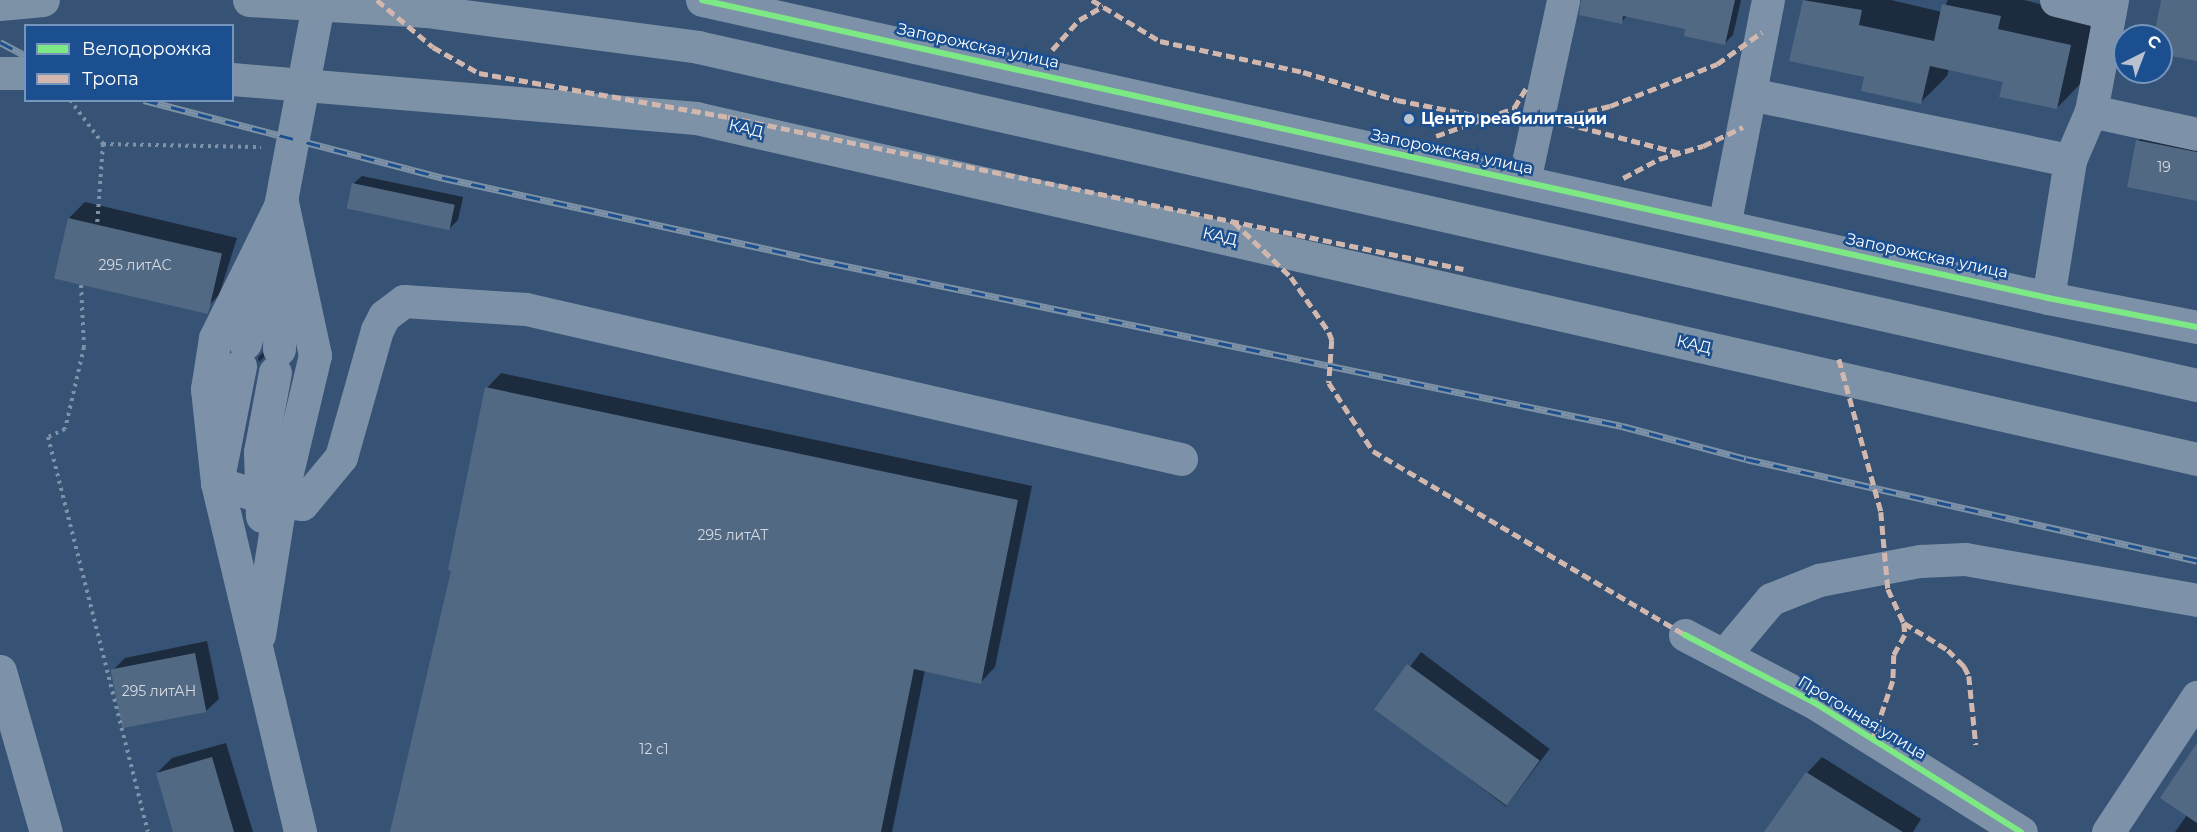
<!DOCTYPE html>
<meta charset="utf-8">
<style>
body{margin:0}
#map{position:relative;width:2197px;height:832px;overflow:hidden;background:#365274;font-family:Montserrat,sans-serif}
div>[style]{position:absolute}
.shadow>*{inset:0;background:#0007;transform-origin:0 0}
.building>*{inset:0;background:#526984;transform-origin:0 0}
.path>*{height:4px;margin-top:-2px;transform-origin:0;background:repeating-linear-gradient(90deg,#7d92a8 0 3px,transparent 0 7.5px)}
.minor>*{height:33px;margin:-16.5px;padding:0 16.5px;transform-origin:16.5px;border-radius:16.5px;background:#7d92a8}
.highway>*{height:33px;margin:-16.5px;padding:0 16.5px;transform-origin:16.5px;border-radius:16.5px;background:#7e92a7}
.rail>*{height:7px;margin-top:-3.5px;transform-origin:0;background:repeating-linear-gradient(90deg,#1b4f8f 0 14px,#7e92a7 0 28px);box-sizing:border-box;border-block:2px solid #7e92a7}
.quiet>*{height:4.5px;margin-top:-2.25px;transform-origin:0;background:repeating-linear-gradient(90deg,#d1b7ad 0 9px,transparent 0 13.5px)}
.cycleway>*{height:6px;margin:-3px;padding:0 3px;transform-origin:3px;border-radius:3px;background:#7ce984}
.dots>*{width:16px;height:16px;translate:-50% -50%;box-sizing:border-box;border:3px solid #1b4f8f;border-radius:50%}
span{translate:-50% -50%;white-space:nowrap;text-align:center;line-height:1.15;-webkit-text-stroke:5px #1b4f8f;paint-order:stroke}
.number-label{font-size:14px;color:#d4dae0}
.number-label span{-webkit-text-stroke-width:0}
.street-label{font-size:16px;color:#fff}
.poi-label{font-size:16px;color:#fff;font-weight:700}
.left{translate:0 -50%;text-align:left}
.legend{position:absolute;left:24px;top:24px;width:210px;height:78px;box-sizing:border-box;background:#1b4f8f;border:2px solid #7695bc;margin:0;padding:8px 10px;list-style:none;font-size:18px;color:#fff}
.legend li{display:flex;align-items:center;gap:12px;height:30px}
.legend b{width:30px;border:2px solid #7695bc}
.north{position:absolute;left:2113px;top:24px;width:60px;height:60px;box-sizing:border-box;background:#1b4f8f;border:2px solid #7695bc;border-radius:50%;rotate:42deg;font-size:16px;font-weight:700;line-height:24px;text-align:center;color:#fff}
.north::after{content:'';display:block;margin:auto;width:21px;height:27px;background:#b9c2ce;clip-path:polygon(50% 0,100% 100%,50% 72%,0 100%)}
</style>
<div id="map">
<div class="shadow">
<i style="clip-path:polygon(1584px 0,1741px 0,1733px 35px,1725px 43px,1687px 28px,1628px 15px,1621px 22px)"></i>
<i style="clip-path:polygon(1804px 0,1891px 0,1942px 12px,1948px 0,2024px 0,2097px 19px,2083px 81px,2057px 108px,2005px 81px,1949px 69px,1947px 76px,1921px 102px,1865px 76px,1791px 59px)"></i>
<i style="clip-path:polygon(2159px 119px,2197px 126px,2197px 200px,2138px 141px)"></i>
<i style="clip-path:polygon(362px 176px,463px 197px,458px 220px,450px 228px,353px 184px)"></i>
<i style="clip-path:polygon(85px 202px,237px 238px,219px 295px,203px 311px,69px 218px)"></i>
<i style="clip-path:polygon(269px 345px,266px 355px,259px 362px,258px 358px)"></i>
<i style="clip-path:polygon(501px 373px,1032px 486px,995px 667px,981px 682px,925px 670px,892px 832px,392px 832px,453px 570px,487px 388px)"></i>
<i style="clip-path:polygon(207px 641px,219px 699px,206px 711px,113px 670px,125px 658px)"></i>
<i style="left:1421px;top:652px;width:161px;height:72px;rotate:37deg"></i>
<i style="clip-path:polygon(226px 743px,253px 832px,175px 832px,157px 773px,172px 758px)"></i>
<i style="clip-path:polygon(2197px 746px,2197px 832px,2175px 832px,2187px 815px)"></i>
<i style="clip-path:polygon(1822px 757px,1921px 819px,1913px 832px,1766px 832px,1807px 773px)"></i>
</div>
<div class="building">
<i style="clip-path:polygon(1581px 0,1735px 0,1725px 45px,1684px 36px,1685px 29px,1623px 16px,1622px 24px,1579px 15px)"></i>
<i style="clip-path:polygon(1803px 0,1862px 10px,1859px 25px,1934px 41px,1942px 4px,2001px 16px,1998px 29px,2071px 45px,2057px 109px,1999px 97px,2003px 82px,1930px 66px,1921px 104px,1861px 91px,1864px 77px,1789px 61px)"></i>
<i style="clip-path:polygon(2161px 0,2197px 0,2197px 61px,2161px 54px,2161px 36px,2154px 36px)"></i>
<i style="clip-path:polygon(2136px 140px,2197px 152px,2197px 201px,2127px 187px)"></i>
<i style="left:352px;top:183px;width:105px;height:26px;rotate:12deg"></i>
<i style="left:68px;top:218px;width:158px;height:62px;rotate:13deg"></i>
<i style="clip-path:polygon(485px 387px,1018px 500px,981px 684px,914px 669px,881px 832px,390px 832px,451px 571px,448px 570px)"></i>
<i style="left:195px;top:653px;width:60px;height:86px;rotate:79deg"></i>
<i style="left:1407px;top:664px;width:164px;height:56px;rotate:36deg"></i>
<i style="clip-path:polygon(2197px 743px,2197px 823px,2160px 798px)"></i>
<i style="clip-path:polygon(212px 757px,234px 832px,173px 832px,156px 773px)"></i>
<i style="clip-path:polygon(1806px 772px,1903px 832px,1764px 832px)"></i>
</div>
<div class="path">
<i style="left:70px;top:100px;width:55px;rotate:53.1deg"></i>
<i style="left:103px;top:144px;width:81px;rotate:94.2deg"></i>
<i style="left:103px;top:144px;width:158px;rotate:1.1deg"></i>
<i style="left:81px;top:285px;width:62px;rotate:87.2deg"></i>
<i style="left:84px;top:347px;width:84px;rotate:103deg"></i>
<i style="left:65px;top:429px;width:19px;rotate:155deg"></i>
<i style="left:48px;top:437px;width:407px;rotate:75.8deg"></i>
</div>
<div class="minor">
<i style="left:702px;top:0;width:1379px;rotate:12.48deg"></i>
<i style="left:2048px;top:298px;width:152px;rotate:11deg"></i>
<i style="left:2056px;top:0;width:55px;rotate:13.8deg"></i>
<i style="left:1750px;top:94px;width:327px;rotate:11.7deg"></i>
<i style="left:2091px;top:111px;width:108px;rotate:12.2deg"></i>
<i style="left:1524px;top:181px;width:185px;rotate:-77.8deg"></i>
<i style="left:282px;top:202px;width:152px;rotate:116.2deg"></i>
<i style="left:215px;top:338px;width:52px;rotate:98.9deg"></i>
<i style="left:207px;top:389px;width:95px;rotate:83.9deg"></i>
<i style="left:217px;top:483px;width:359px;rotate:76.6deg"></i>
<i style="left:277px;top:222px;width:226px;rotate:-79.3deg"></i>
<i style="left:1724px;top:226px;width:230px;rotate:-79deg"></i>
<i style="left:2048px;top:298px;width:140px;rotate:-80.9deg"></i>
<i style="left:2070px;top:160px;width:53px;rotate:-66.8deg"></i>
<i style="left:2091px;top:111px;width:113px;rotate:-79.3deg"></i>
<i style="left:245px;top:343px;width:77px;rotate:-74.9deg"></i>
<i style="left:279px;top:349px;width:92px;rotate:-88.8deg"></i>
<i style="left:240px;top:366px;width:119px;rotate:101.1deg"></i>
<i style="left:217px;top:483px;width:66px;rotate:16.8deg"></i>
<i style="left:280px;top:502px;width:22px;rotate:5deg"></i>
<i style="left:302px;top:504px;width:61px;rotate:-50.3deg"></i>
<i style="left:341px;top:457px;width:132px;rotate:-74.2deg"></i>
<i style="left:377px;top:330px;width:16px;rotate:-63deg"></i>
<i style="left:384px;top:316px;width:25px;rotate:-37deg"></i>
<i style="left:404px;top:301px;width:122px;rotate:3.8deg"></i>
<i style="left:526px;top:309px;width:672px;rotate:12.9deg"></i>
<i style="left:262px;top:516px;width:64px;rotate:-91.8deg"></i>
<i style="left:260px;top:452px;width:81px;rotate:-79.4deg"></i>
<i style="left:259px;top:635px;width:135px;rotate:-81deg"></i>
<i style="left:280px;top:502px;width:151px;rotate:-76.6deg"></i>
<i style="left:315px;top:355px;width:157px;rotate:-102.2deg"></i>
<i style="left:1685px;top:635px;width:147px;rotate:27.6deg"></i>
<i style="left:1815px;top:703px;width:243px;rotate:32.1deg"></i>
<i style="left:1724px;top:655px;width:73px;rotate:-50deg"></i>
<i style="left:1771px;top:599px;width:52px;rotate:-21.6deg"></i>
<i style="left:1819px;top:580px;width:103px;rotate:-10.7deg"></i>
<i style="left:1920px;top:561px;width:45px;rotate:-2.5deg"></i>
<i style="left:1965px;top:559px;width:236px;rotate:10deg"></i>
<i style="left:0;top:671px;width:167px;rotate:74.1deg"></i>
<i style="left:2108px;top:832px;width:162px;rotate:-56.6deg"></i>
</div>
<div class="highway">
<i style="left:249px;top:0;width:177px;rotate:3.6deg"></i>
<i style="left:426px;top:11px;width:274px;rotate:7.5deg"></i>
<i style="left:698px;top:47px;width:1537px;rotate:12.71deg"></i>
<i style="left:0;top:4px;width:43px;rotate:-5.3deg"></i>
<i style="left:0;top:73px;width:26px"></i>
<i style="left:232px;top:79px;width:466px;rotate:4.8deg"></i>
<i style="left:696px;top:118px;width:1539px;rotate:12.8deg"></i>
</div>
<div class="rail">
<i style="left:0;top:42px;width:30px;rotate:28deg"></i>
<i style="left:144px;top:100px;width:310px;rotate:14.6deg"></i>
<i style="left:444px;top:178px;width:372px;rotate:12.4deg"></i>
<i style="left:807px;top:258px;width:832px;rotate:11.65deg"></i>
<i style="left:1622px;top:426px;width:128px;rotate:14.9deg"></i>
<i style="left:1746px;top:459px;width:462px;rotate:12.7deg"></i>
</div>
<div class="quiet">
<i style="left:377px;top:0;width:73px;rotate:40deg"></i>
<i style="left:433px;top:47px;width:53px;rotate:29.5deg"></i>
<i style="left:479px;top:73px;width:253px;rotate:10deg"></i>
<i style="left:728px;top:117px;width:751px;rotate:11.68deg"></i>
<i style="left:1092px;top:0;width:79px;rotate:31.1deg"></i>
<i style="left:1160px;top:41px;width:146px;rotate:12.2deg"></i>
<i style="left:1303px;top:72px;width:98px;rotate:16.6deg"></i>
<i style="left:1397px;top:100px;width:94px;rotate:11.1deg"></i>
<i style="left:1052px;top:50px;width:40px;rotate:-48deg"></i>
<i style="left:1079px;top:20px;width:28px;rotate:-30deg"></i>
<i style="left:1553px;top:120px;width:131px;rotate:14.6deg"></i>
<i style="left:1536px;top:124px;width:76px;rotate:-13.7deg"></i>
<i style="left:1610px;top:106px;width:115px;rotate:-21.4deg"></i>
<i style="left:1717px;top:64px;width:55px;rotate:-35.4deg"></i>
<i style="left:1436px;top:136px;width:83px;rotate:-19.7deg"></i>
<i style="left:1514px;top:108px;width:23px;rotate:-59deg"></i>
<i style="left:1623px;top:178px;width:41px;rotate:-27.8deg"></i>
<i style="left:1659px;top:159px;width:46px;rotate:-16.5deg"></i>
<i style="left:1703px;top:146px;width:44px;rotate:-25.4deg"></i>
<i style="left:1234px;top:222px;width:79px;rotate:44deg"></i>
<i style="left:1291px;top:277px;width:67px;rotate:55.4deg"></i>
<i style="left:1329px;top:332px;width:9px;rotate:69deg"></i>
<i style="left:1332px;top:340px;width:43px;rotate:94deg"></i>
<i style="left:1329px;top:383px;width:81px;rotate:57.1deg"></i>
<i style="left:1373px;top:451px;width:362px;rotate:30.5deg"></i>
<i style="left:1839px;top:359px;width:159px;rotate:74.6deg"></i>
<i style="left:1881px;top:512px;width:77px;rotate:84.8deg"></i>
<i style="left:1888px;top:589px;width:38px;rotate:65deg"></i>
<i style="left:1904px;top:623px;width:12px;rotate:85deg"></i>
<i style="left:1905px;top:635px;width:23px;rotate:119deg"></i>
<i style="left:1894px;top:655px;width:26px;rotate:92deg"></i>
<i style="left:1893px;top:681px;width:61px;rotate:109deg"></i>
<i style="left:1904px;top:623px;width:52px;rotate:31.5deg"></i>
<i style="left:1948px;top:650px;width:23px;rotate:45deg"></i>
<i style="left:1964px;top:666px;width:11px;rotate:63deg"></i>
<i style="left:1969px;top:676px;width:69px;rotate:84.2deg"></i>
</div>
<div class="cycleway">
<i style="left:702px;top:0;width:1379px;rotate:12.48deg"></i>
<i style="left:2048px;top:298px;width:152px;rotate:11deg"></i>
<i style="left:1685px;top:635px;width:147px;rotate:27.6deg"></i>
<i style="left:1815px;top:703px;width:243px;rotate:32.1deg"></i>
</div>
<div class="dots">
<i style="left:1409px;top:119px;background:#b9c2ce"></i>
</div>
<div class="number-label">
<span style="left:2164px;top:167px">19</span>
<span style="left:135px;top:265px">295 литАС</span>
<span style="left:733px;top:535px">295 литАТ</span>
<span style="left:159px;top:691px">295 литАН</span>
<span style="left:654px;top:749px">12 с1</span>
</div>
<div class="street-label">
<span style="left:978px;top:46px;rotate:12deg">Запорожская улица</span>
<span style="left:746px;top:129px;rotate:13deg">КАД</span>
<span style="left:1452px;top:152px;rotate:12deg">Запорожская улица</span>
<span style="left:1220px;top:237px;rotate:13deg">КАД</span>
<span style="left:1927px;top:256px;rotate:12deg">Запорожская улица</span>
<span style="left:1694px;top:345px;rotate:13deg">КАД</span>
<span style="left:1862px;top:718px;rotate:31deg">Прогонная улица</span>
</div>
<div class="poi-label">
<span class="left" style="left:1421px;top:119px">Центр реабилитации</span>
</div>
<ul class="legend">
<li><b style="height:8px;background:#7ce984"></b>Велодорожка</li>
<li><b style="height:8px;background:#d1b7ad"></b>Тропа</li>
</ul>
<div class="north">С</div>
</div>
